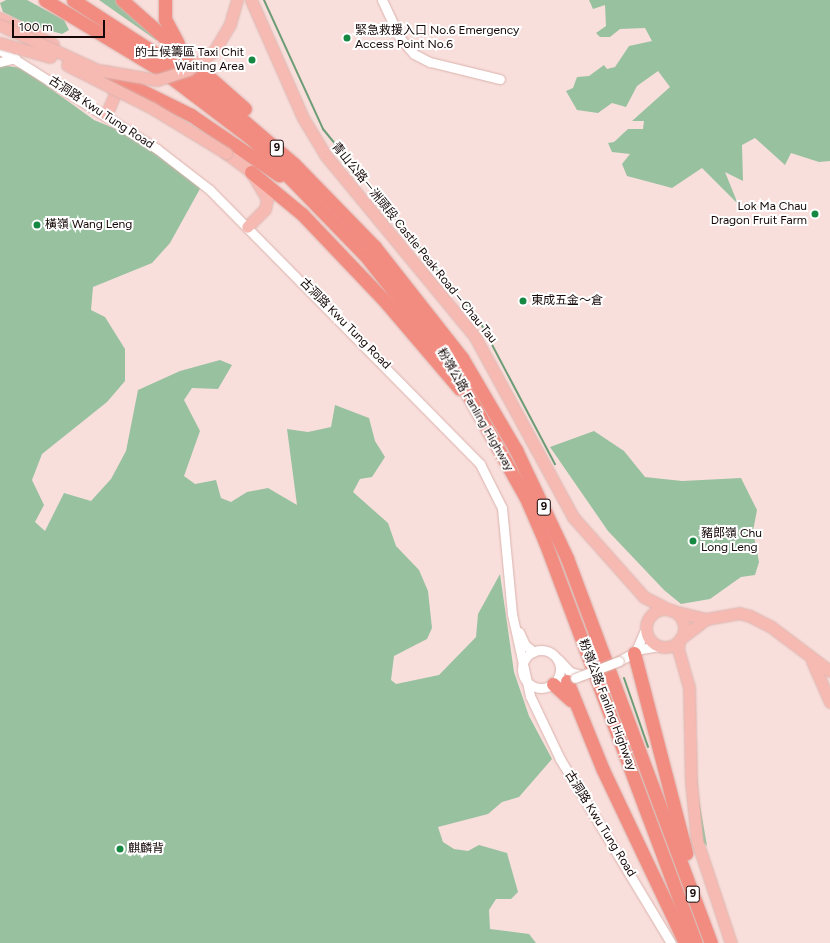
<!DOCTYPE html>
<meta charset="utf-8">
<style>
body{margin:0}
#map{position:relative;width:830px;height:943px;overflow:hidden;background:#f9dfdc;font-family:Figtree,"Noto Sans SC",sans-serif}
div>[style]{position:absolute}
.green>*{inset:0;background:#98c1a0}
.stream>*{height:2px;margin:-1px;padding:0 1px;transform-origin:1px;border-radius:1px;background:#6d9d77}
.roads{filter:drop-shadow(0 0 1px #dbb3ad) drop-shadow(0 0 1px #dbb3ad)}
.minor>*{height:9px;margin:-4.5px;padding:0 4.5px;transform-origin:4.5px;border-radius:4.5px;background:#fff}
.minor>.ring{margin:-4.5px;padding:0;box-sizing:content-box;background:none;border:9px solid #fff;border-radius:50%}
.major>*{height:11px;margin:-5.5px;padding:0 5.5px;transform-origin:5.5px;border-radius:5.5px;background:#f7bab3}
.major>.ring{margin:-5.5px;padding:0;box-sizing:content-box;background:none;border:11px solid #f7bab3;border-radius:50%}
.highway>*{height:13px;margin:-6.5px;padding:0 6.5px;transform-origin:6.5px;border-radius:6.5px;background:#f28c81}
.bridges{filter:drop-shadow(0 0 1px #dbb3ad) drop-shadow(0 0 1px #dbb3ad)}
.minor-bridge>*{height:9px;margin:-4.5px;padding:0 4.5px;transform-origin:4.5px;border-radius:4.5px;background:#fff}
.major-bridge>*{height:11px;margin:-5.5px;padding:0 5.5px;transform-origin:5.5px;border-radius:5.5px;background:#f7bab3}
.dots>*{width:11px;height:11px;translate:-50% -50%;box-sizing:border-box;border:2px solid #fff;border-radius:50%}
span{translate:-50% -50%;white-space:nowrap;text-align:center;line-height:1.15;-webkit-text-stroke:4px #fff;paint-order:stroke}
.shield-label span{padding:1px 3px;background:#fff;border:1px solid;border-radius:3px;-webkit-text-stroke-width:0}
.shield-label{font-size:11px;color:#140706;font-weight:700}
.poi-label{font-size:12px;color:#140706}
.left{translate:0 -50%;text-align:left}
.right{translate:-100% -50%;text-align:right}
.street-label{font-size:12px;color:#140706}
.scale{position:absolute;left:12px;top:20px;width:93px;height:18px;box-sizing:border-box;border:2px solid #140706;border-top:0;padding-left:5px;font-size:12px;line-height:14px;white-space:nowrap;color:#140706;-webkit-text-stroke:3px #fff;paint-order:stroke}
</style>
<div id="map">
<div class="green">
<i style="clip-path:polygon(6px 0,27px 0,64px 20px,69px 30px,62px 34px,27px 24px,3px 12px,0 3px)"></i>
<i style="clip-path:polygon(99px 0,117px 0,164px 29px,156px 40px)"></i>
<i style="clip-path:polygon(589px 0,830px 0,830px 161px,819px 162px,791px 153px,785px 165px,755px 138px,742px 145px,743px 181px,725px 172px,738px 204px,702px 168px,672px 188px,627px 176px,622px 164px,630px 154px,612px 152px,608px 143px,614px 142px,628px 129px,643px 129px,644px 121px,632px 121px,670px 87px,658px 71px,637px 86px,626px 107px,612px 103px,598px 113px,577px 110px,566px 91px,573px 88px,577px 77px,589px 76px,604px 65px,607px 69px,615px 67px,629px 46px,652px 41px,645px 28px,620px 29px,610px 37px,600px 37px,596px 33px,606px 26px,605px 5px,593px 9px)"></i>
<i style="clip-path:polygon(0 65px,22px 68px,94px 120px,123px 132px,176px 164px,201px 187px,170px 243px,152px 263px,93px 287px,91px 310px,105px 317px,125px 349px,125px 381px,107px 402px,42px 454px,32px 480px,44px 505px,35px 522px,45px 531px,64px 493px,91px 501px,111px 479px,126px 451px,138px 390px,180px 371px,220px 360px,232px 365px,218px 389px,192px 388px,184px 400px,200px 431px,184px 476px,195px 484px,216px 480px,221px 498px,231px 502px,247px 492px,268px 488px,297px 505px,287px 429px,308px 432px,331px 427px,335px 405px,369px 418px,375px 441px,385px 457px,372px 477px,360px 479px,353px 492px,388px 523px,396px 546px,419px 570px,428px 591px,432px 628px,427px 639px,394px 656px,391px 680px,396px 684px,439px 675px,476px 637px,478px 614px,500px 574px,514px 672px,529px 716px,552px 759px,519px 797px,502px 802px,488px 814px,438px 827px,443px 842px,454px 849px,468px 851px,479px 845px,507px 853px,518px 892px,511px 899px,496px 899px,489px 910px,490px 929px,529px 934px,536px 943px,0 943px)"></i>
<i style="clip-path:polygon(594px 431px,624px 451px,645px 477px,682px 481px,741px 478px,757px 510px,753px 531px,759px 562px,755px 575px,741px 577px,710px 599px,681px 604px,664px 590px,608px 531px,550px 447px)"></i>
<i style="clip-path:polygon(696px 752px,698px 794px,707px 846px,703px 842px,697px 805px)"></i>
</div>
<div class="stream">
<i style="left:264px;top:0;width:142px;rotate:65.4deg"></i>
<i style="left:323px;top:129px;width:247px;rotate:50.8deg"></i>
<i style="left:479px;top:320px;width:163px;rotate:62.2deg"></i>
<i style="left:624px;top:678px;width:73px;rotate:70.8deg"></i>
</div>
<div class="roads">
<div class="minor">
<i style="left:382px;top:0;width:42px;rotate:64.7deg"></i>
<i style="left:400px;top:38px;width:21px;rotate:49deg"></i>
<i style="left:414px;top:54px;width:18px;rotate:27deg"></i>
<i style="left:430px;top:62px;width:72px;rotate:13.7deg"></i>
<i style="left:0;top:50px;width:186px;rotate:32.2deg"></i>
<i style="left:157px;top:149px;width:67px;rotate:37.7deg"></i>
<i style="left:210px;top:190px;width:385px;rotate:45.4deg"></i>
<i style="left:480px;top:464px;width:49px;rotate:63.4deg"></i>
<i style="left:502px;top:508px;width:106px;rotate:84.6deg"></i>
<i style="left:512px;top:614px;width:84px;rotate:77.6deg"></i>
<i style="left:530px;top:696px;width:70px;rotate:64.5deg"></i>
<i style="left:560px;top:759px;width:215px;rotate:58.9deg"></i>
<i style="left:0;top:62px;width:16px;rotate:-15deg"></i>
<i style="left:519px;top:632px;width:14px;rotate:65deg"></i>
<i style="left:525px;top:645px;width:11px;rotate:38deg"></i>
<i class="ring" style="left:522px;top:650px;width:29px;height:29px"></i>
<i style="left:636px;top:651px;width:25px;rotate:-67deg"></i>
<i style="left:558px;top:659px;width:18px;rotate:47deg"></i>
<i style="left:570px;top:672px;width:12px;rotate:14deg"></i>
<i style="left:619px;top:661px;width:25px;rotate:-29deg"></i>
<i style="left:641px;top:649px;width:19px;rotate:-9deg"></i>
</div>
<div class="major">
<i style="left:251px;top:0;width:129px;rotate:66.2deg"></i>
<i style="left:303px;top:118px;width:44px;rotate:58.8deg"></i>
<i style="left:326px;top:156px;width:234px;rotate:50.5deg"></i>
<i style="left:475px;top:337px;width:205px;rotate:61.4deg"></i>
<i style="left:573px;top:517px;width:107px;rotate:48.4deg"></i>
<i style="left:644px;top:597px;width:28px;rotate:27deg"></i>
<i style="left:669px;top:610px;width:38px;rotate:14deg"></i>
<i style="left:0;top:18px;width:59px;rotate:26.1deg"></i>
<i style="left:106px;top:115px;width:23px;rotate:-67deg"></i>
<i style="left:115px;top:94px;width:12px;rotate:-104deg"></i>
<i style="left:226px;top:153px;width:31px;rotate:37deg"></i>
<i style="left:251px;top:172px;width:31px;rotate:59deg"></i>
<i style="left:267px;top:199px;width:10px;rotate:101deg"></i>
<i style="left:265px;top:209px;width:25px;rotate:135deg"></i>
<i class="ring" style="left:646px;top:609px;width:27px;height:27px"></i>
<i style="left:681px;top:638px;width:31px;rotate:-37deg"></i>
<i style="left:706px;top:619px;width:34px;rotate:-10deg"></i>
<i style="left:739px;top:613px;width:11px;rotate:15deg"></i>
<i style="left:750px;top:616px;width:22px;rotate:27deg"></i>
<i style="left:770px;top:626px;width:75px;rotate:36.9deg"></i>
<i style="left:679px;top:640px;width:9px;rotate:96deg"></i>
<i style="left:678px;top:649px;width:40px;rotate:74deg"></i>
<i style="left:689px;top:687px;width:95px;rotate:88.8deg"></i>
<i style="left:691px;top:782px;width:59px;rotate:84.2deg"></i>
<i style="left:697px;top:841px;width:108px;rotate:71.6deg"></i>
<i style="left:812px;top:661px;width:45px;rotate:66.3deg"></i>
</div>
<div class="highway">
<i style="left:45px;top:0;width:139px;rotate:31.2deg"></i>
<i style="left:164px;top:72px;width:111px;rotate:37.3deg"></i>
<i style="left:252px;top:139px;width:162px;rotate:45.8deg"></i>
<i style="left:365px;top:255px;width:135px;rotate:51.6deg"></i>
<i style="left:449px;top:361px;width:157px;rotate:60.7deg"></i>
<i style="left:526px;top:498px;width:48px;rotate:66.6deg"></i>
<i style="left:545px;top:542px;width:428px;rotate:69.4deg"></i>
<i style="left:73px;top:0;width:147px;rotate:33deg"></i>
<i style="left:196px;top:80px;width:129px;rotate:40.6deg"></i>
<i style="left:294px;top:164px;width:115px;rotate:45.7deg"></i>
<i style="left:374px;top:246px;width:142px;rotate:51.8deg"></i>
<i style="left:462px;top:358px;width:107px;rotate:59.6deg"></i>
<i style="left:516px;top:450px;width:119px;rotate:64.7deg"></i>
<i style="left:567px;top:558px;width:411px;rotate:69.5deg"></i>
<i style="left:122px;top:0;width:164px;rotate:41.5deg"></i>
<i style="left:165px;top:0;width:19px;rotate:90deg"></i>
<i style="left:165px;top:19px;width:27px;rotate:62deg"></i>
<i style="left:106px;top:73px;width:95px;rotate:26.3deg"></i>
<i style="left:191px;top:115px;width:107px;rotate:34.3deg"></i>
<i style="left:251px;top:172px;width:66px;rotate:39.5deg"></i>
<i style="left:302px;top:214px;width:117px;rotate:46.4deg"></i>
<i style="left:383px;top:299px;width:118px;rotate:49.5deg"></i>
<i style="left:634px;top:653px;width:207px;rotate:75.4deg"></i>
<i style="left:567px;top:681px;width:96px;rotate:68deg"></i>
<i style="left:603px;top:770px;width:191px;rotate:64.6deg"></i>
<i style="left:553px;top:684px;width:24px;rotate:42deg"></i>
</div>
</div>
<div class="bridges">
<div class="minor-bridge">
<i style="left:575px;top:678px;width:47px;rotate:-21.1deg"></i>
</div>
<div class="major-bridge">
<i style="left:0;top:25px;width:108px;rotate:24.7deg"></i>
<i style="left:98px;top:70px;width:60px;rotate:9.6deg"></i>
<i style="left:157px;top:80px;width:33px;rotate:-18deg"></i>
<i style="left:188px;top:70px;width:32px;rotate:-36deg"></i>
<i style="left:214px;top:51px;width:31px;rotate:-59deg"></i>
<i style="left:230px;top:24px;width:25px;rotate:-74deg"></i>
<i style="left:0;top:43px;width:52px;rotate:15.6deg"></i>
<i style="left:67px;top:65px;width:95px;rotate:26.8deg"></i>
<i style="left:152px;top:108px;width:87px;rotate:31.3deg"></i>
</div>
</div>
<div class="dots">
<i style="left:347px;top:38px;background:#158841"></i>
<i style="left:252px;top:60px;background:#158841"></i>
<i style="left:815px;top:214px;background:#158841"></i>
<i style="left:37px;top:225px;background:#158841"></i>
<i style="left:523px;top:301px;background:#158841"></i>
<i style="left:693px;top:541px;background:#158841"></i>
<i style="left:120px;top:849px;background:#158841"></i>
</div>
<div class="shield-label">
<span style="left:277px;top:148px">9</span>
<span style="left:544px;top:507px">9</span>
<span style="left:693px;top:894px">9</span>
</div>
<div class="poi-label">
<span class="left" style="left:355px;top:38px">緊急救援入口 No.6 Emergency<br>Access Point No.6</span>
<span class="right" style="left:244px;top:60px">的士候籌區 Taxi Chit<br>Waiting Area</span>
<span class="right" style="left:807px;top:214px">Lok Ma Chau<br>Dragon Fruit Farm</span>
<span class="left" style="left:45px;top:225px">橫嶺 Wang Leng</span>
<span class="left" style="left:531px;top:301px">東成五金～倉</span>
<span class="left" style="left:701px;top:541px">豬郎嶺 Chu<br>Long Leng</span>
<span class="left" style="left:128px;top:849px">麒麟背</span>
</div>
<div class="street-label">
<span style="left:101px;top:113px;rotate:33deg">古洞路 Kwu Tung Road</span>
<span style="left:414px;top:243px;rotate:51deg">青山公路－洲頭段 Castle Peak Road – Chau Tau</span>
<span style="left:345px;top:324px;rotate:45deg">古洞路 Kwu Tung Road</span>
<span style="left:475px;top:410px;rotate:60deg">粉嶺公路 Fanling Highway</span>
<span style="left:607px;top:705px;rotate:69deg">粉嶺公路 Fanling Highway</span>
<span style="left:600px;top:824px;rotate:58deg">古洞路 Kwu Tung Road</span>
</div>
<div class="scale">100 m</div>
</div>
